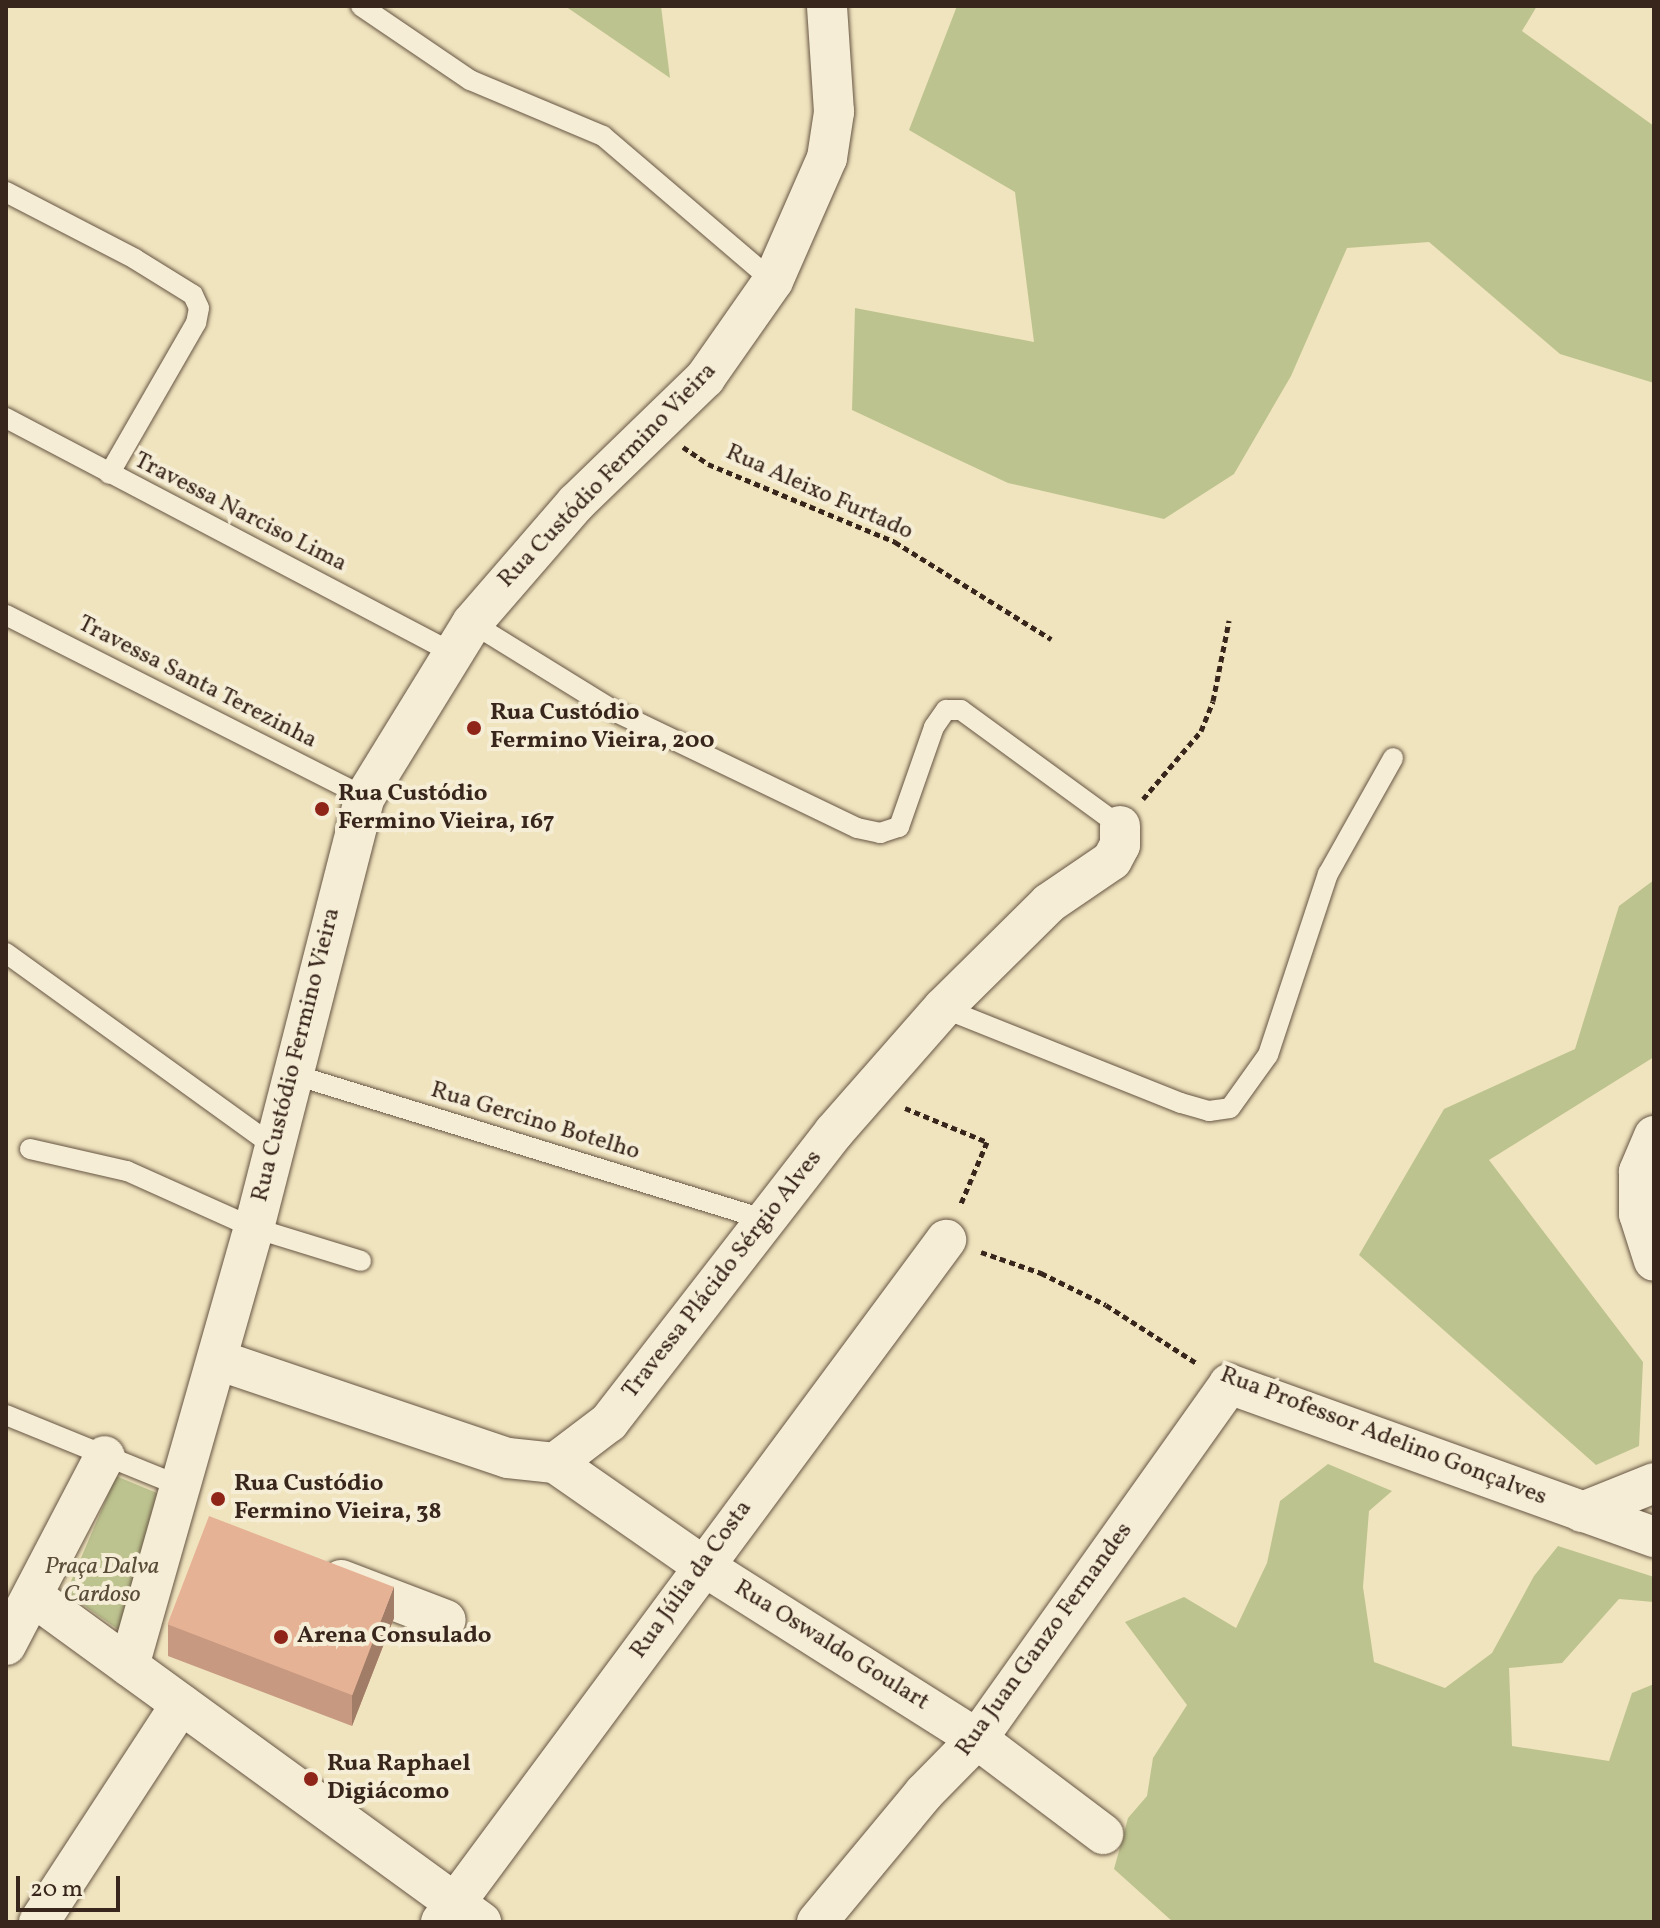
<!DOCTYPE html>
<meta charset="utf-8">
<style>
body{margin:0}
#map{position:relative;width:1660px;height:1928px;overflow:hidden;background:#f0e4be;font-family:Vollkorn,serif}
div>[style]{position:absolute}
.green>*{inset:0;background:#bdc38f}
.path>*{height:5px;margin-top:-2.5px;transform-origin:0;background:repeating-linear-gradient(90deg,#38251b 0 6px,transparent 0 10px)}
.roads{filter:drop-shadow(0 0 2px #654) drop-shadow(0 0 2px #654)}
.lane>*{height:20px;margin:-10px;padding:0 10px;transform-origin:10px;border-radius:10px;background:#f5edd5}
.street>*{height:40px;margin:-20px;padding:0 20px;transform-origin:20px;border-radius:20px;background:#f5edd5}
.wall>*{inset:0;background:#c69980}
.shaded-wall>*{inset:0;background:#a17d68}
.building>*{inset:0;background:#e6b295;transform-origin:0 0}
.dots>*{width:22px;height:22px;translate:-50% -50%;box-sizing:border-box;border:4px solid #f5edd5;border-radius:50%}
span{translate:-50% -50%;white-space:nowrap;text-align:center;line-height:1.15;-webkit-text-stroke:8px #f5edd5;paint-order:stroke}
.street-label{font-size:24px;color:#38251b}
.poi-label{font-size:24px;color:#38251b;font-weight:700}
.left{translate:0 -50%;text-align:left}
.park-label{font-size:24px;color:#594c38;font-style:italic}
.frame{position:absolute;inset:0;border:8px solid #38251b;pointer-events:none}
.scale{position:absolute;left:16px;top:1876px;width:104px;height:36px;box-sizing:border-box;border:4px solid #38251b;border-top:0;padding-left:10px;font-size:24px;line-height:28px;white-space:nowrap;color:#38251b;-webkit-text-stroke:6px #f5edd5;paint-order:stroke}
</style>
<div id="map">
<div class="green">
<i style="clip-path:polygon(565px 6px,661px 6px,670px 78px)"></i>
<i style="clip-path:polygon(957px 6px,1537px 6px,1522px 31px,1654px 126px,1654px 383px,1560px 354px,1429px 242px,1347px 248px,1291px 376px,1234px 474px,1164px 519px,1008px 483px,852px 410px,855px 308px,1034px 342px,1015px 192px,909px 130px)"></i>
<i style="clip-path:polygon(1654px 880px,1654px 1057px,1489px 1160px,1643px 1362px,1639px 1446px,1596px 1465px,1359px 1255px,1444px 1109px,1575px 1049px,1619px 906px)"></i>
<i style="clip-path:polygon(1328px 1464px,1392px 1491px,1369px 1511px,1363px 1587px,1374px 1662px,1445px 1688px,1492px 1653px,1534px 1576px,1558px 1546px,1654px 1577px,1654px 1602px,1619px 1599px,1562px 1663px,1509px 1668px,1512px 1746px,1609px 1761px,1632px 1693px,1654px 1684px,1654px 1922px,1173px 1922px,1114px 1869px,1128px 1818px,1147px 1796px,1153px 1758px,1187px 1705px,1125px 1622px,1184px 1597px,1236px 1628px,1267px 1563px,1280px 1501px)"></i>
<i style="clip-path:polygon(116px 1476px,157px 1493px,119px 1630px,66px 1593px)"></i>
</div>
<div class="path">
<i style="left:683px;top:447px;width:30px;rotate:34deg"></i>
<i style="left:708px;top:464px;width:203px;rotate:22.6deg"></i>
<i style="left:895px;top:542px;width:184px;rotate:31.9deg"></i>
<i style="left:1143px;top:799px;width:89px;rotate:-49.5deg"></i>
<i style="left:1201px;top:731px;width:32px;rotate:-68deg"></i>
<i style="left:1213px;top:701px;width:82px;rotate:-78.7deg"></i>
<i style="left:905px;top:1108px;width:89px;rotate:22.5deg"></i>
<i style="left:987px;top:1142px;width:69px;rotate:112.9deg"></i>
<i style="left:981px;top:1252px;width:64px;rotate:19.3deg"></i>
<i style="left:1041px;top:1273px;width:72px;rotate:26.2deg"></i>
<i style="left:1106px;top:1305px;width:109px;rotate:32.7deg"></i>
</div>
<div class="roads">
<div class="lane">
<i style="left:361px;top:6px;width:132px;rotate:34.2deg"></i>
<i style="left:470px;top:80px;width:144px;rotate:22.8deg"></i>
<i style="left:603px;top:136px;width:223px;rotate:40.5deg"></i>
<i style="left:6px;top:192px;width:145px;rotate:27.4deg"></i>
<i style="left:135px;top:259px;width:68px;rotate:31.8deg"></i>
<i style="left:193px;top:295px;width:14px;rotate:65deg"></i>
<i style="left:199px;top:308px;width:15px;rotate:101deg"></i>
<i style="left:196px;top:323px;width:174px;rotate:119.9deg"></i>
<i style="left:6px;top:418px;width:503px;rotate:27.74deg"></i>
<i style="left:6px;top:615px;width:402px;rotate:26.9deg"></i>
<i style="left:472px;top:623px;width:169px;rotate:31.7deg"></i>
<i style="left:616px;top:712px;width:267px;rotate:25.7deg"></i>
<i style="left:857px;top:828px;width:24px;rotate:12deg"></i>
<i style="left:880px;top:833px;width:20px;rotate:-18deg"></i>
<i style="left:899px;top:827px;width:106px;rotate:-70.7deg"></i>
<i style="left:934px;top:727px;width:21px;rotate:-55deg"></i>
<i style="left:946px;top:710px;width:15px"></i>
<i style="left:961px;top:710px;width:197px;rotate:36.1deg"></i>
<i style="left:6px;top:953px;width:330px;rotate:35.8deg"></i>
<i style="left:943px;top:1008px;width:256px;rotate:21.8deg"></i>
<i style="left:1181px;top:1103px;width:29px;rotate:16deg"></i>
<i style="left:1209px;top:1111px;width:21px;rotate:-8deg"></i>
<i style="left:1230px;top:1108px;width:65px;rotate:-54.4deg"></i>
<i style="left:1268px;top:1055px;width:191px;rotate:-71.7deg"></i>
<i style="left:1328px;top:874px;width:133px;rotate:-60.7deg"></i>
<i style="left:292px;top:1074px;width:493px;rotate:17.1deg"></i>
<i style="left:30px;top:1149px;width:99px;rotate:12.8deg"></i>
<i style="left:127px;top:1171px;width:139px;rotate:24.2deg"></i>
<i style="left:254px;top:1228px;width:112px;rotate:17.1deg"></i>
<i style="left:6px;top:1415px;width:190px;rotate:22.2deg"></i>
</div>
<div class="street">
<i style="left:1654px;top:1136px;width:39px;rotate:113deg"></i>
<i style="left:1639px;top:1172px;width:42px;rotate:90deg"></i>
<i style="left:1639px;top:1214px;width:49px;rotate:72.3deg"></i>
<i style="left:218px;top:1360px;width:306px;rotate:18.7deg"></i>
<i style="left:508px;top:1458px;width:47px;rotate:6.1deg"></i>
<i style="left:555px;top:1463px;width:68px;rotate:-37.2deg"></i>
<i style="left:609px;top:1422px;width:367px;rotate:-52.2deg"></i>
<i style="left:834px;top:1132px;width:165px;rotate:-48.7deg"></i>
<i style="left:943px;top:1008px;width:149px;rotate:-44.7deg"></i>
<i style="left:1049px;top:903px;width:76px;rotate:-34.3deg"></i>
<i style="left:1112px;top:860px;width:17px;rotate:-62deg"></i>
<i style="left:1120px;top:845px;width:19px;rotate:-90deg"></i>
<i style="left:555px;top:1463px;width:179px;rotate:34.8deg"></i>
<i style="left:702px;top:1565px;width:325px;rotate:32.3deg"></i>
<i style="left:977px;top:1739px;width:158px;rotate:37deg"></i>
<i style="left:1582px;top:1512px;width:78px;rotate:-21.9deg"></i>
<i style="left:341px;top:1580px;width:112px;rotate:20.9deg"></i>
<i style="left:34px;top:1597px;width:553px;rotate:36.02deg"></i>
<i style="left:6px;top:1645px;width:213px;rotate:-62.4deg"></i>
<i style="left:129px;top:1666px;width:455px;rotate:-74.1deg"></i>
<i style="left:254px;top:1228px;width:445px;rotate:-75.6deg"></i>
<i style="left:365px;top:797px;width:204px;rotate:-58.4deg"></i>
<i style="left:472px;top:623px;width:159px;rotate:-49.1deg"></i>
<i style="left:576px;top:503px;width:180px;rotate:-44.1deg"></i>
<i style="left:705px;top:378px;width:118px;rotate:-55deg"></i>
<i style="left:773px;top:281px;width:134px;rotate:-66.3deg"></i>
<i style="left:827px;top:158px;width:47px;rotate:-81.3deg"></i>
<i style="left:834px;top:112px;width:106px;rotate:-93.8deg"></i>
<i style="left:39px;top:1922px;width:260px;rotate:-56.9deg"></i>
<i style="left:441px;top:1922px;width:849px;rotate:-53.48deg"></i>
<i style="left:817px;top:1922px;width:168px;rotate:-50.3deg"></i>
<i style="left:924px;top:1793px;width:76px;rotate:-45.5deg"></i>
<i style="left:977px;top:1739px;width:435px;rotate:-54.6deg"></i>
<i style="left:1229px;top:1384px;width:452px;rotate:19.8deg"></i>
</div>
</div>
<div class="wall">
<i style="clip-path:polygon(394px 1618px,352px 1726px,168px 1656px,168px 1624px)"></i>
</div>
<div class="shaded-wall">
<i style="clip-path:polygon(394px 1586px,394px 1618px,352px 1726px,352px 1695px)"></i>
</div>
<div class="building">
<i style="left:209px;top:1516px;width:198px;height:116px;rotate:21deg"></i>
</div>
<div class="dots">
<i style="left:474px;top:728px;background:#8f2418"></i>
<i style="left:322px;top:809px;background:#8f2418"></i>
<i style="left:218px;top:1499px;background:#8f2418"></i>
<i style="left:281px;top:1637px;background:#8f2418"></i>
<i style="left:311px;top:1779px;background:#8f2418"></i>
</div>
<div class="street-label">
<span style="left:608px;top:476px;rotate:-46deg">Rua Custódio Fermino Vieira</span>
<span style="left:819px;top:493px;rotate:24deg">Rua Aleixo Furtado</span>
<span style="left:240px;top:513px;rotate:27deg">Travessa Narciso Lima</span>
<span style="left:197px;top:683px;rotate:27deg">Travessa Santa Terezinha</span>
<span style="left:297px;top:1055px;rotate:-76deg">Rua Custódio Fermino Vieira</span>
<span style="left:535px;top:1122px;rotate:17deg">Rua Gercino Botelho</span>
<span style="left:723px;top:1275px;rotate:-52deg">Travessa Plácido Sérgio Alves</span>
<span style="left:1383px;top:1437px;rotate:21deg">Rua Professor Adelino Gonçalves</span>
<span style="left:692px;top:1580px;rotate:-54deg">Rua Júlia da Costa</span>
<span style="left:1045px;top:1640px;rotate:-54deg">Rua Juan Ganzo Fernandes</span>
<span style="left:831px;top:1646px;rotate:32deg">Rua Oswaldo Goulart</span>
</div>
<div class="poi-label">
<span class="left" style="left:490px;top:728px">Rua Custódio<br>Fermino Vieira, 200</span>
<span class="left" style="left:338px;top:809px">Rua Custódio<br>Fermino Vieira, 167</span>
<span class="left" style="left:234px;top:1499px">Rua Custódio<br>Fermino Vieira, 38</span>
<span class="left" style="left:297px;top:1637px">Arena Consulado</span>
<span class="left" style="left:327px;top:1779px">Rua Raphael<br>Digiácomo</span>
</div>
<div class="park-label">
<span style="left:102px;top:1582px">Praça Dalva<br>Cardoso</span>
</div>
<div class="frame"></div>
<div class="scale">20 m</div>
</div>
